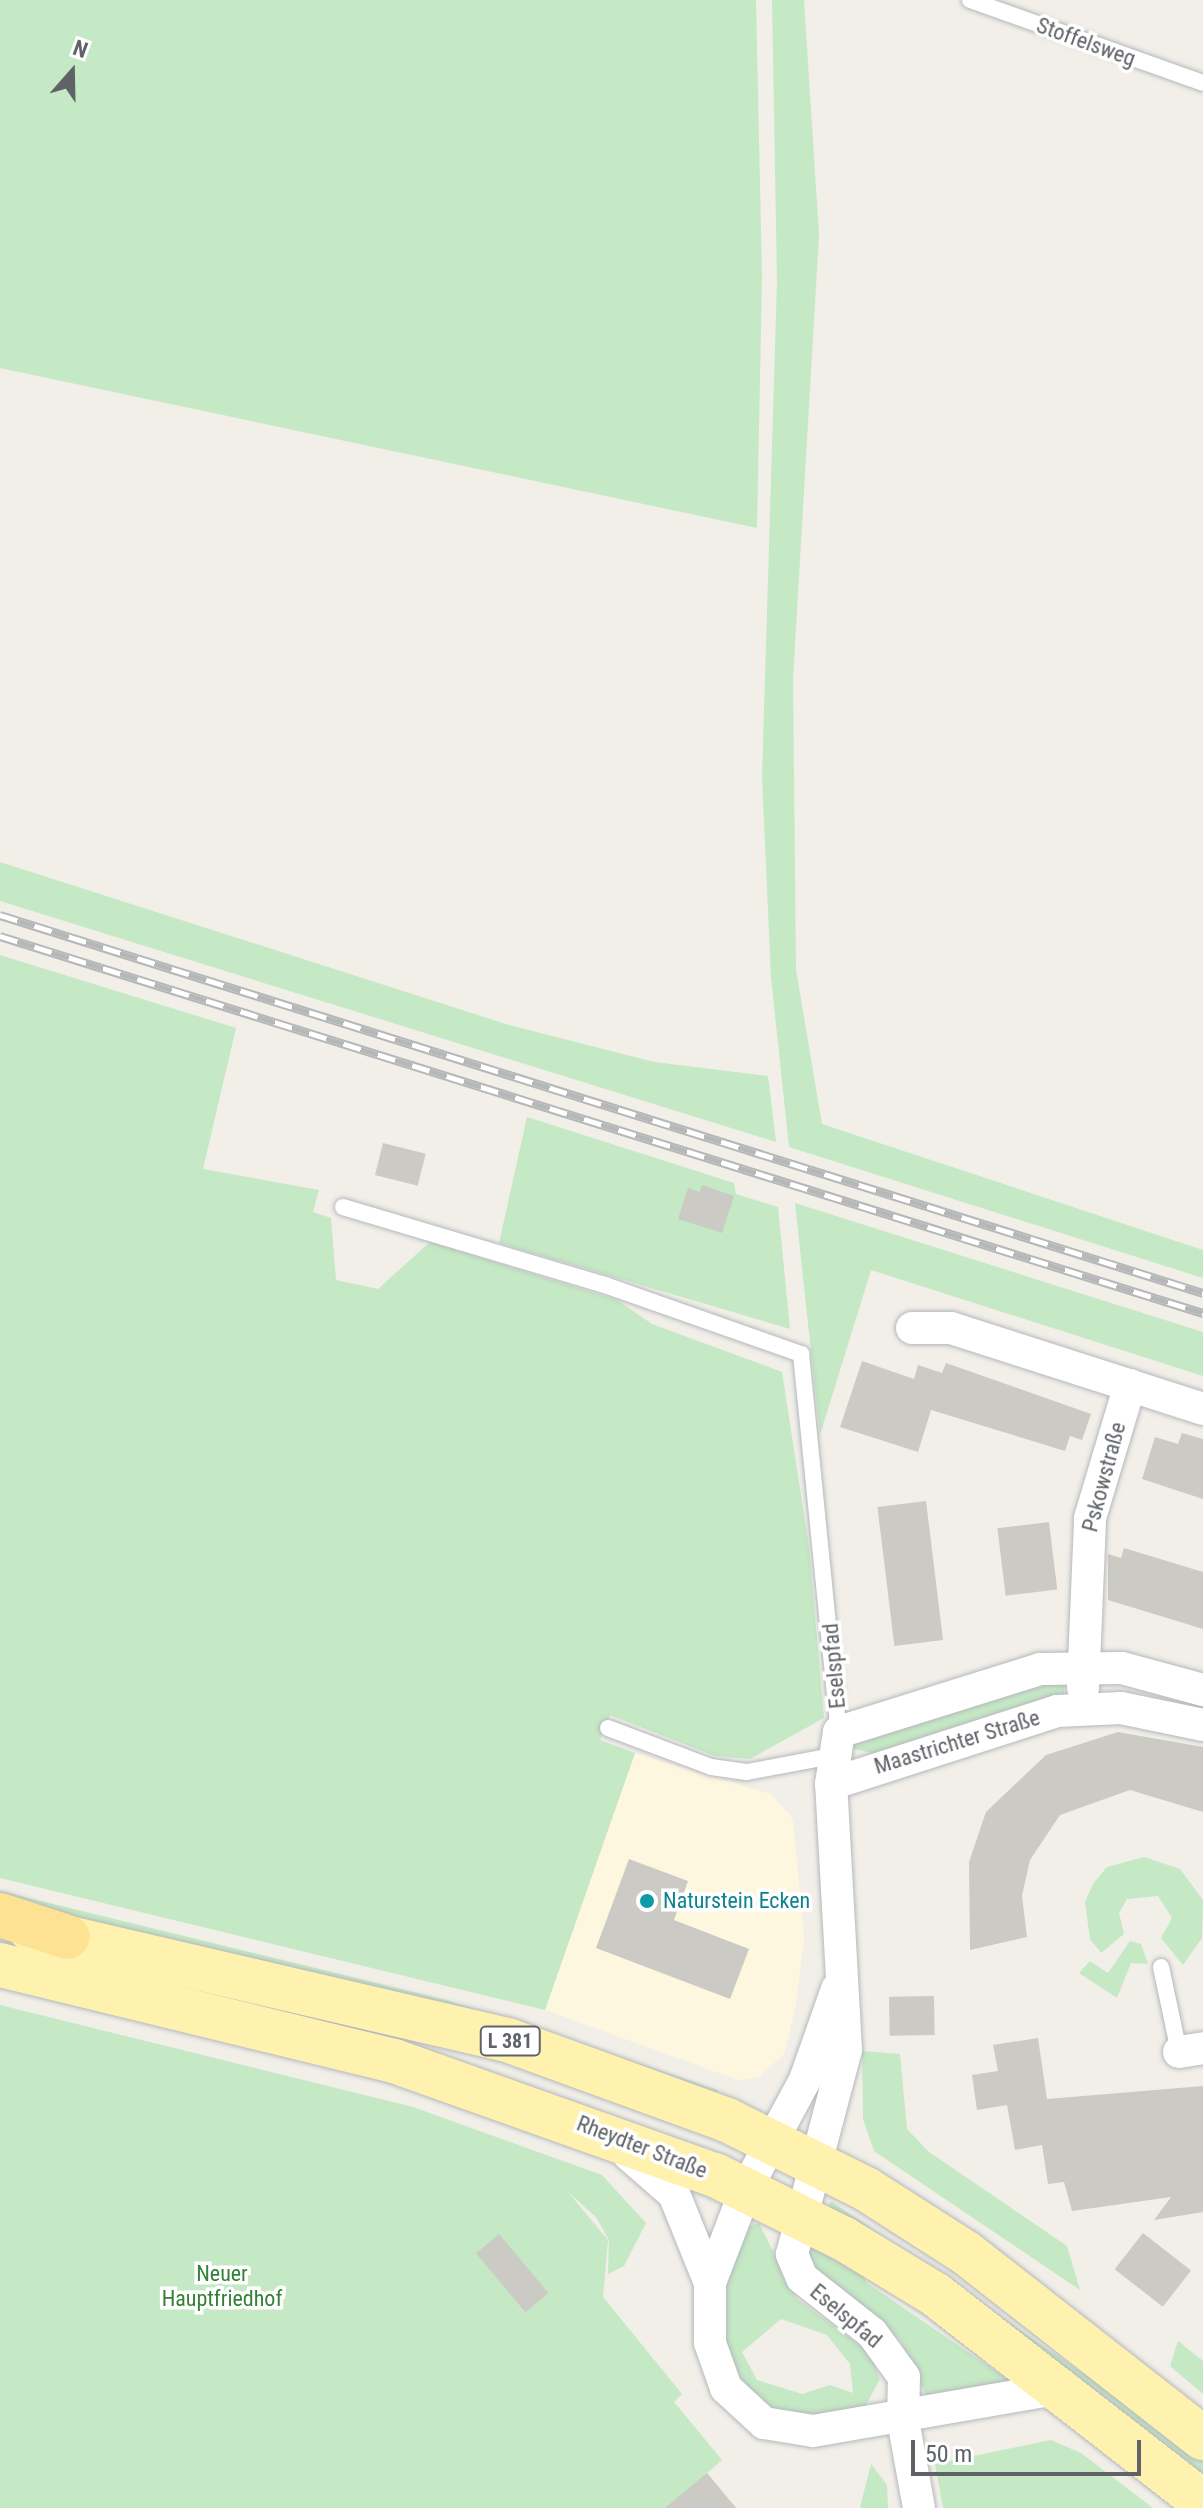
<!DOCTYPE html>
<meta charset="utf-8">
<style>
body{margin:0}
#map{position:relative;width:1203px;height:2508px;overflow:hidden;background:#f1efe8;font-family:"Roboto Condensed",sans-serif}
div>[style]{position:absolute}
.commercial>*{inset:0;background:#fef7e0}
.green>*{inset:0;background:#c5e8c5}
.building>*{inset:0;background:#cccac5;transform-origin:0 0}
.roads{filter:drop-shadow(0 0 2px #b5b8bc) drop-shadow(0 0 2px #b5b8bc)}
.service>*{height:16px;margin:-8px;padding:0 8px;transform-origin:8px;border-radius:8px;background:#fff}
.minor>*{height:32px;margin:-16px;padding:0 16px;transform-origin:16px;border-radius:16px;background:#fff}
.primary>*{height:44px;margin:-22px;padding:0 22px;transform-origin:22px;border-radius:22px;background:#fff2af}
.motorway>*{height:44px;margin:-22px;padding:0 22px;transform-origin:22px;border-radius:22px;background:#fde293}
.rail>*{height:9px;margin-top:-4.5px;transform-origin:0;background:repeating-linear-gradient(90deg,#fff 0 18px,#b6b7b8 0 36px);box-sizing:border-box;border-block:2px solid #b6b7b8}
.dots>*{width:22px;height:22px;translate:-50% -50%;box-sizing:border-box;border:4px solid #fff;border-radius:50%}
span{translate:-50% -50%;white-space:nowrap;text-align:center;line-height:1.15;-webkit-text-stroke:7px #fff;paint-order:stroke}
.shield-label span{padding:2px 6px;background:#fff;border:2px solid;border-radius:6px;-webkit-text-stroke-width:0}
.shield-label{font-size:20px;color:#5f6368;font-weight:700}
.street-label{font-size:22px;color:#5f6368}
.culture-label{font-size:22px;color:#0d838f}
.left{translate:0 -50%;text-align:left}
.park-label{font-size:22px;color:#348238}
.north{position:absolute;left:32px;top:32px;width:80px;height:80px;-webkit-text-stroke:6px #fff;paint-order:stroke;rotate:20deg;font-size:22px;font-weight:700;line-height:32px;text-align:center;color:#5f6368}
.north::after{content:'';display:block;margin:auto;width:28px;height:36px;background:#5f6368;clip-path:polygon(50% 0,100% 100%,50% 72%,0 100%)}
.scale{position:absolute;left:911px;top:2440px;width:230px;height:36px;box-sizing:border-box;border:4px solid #5f6368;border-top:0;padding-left:10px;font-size:24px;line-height:28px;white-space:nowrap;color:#5f6368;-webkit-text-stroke:6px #fff;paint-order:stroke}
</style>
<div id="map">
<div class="commercial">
<i style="clip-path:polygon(635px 1753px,771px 1794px,793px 1819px,804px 1937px,796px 2005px,784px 2054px,758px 2078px,738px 2080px,545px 2010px)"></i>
</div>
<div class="green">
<i style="clip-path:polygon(0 0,756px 0,762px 277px,757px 528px,0 368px)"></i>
<i style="clip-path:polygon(772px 0,804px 0,819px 235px,793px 679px,796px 970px,822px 1124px,1203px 1250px,1203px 1278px,789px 1147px,771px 977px,762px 778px,777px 281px)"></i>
<i style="clip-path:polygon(0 862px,509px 1025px,654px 1062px,768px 1076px,776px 1142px,0 901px)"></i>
<i style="clip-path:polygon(0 955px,236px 1028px,203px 1169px,319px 1190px,313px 1212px,331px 1218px,336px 1280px,378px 1289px,430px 1242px,617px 1300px,652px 1324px,782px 1372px,809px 1547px,824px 1718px,750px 1759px,715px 1756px,610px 1715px,600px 1740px,635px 1753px,545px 2010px,0 1878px)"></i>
<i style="clip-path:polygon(527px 1117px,734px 1183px,736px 1194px,778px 1207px,790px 1329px,499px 1243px)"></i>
<i style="clip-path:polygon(795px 1203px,1203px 1332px,1203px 1376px,871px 1270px,820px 1435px)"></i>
<i style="clip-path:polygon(1064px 1682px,1064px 1699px,875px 1754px,851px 1748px,856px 1734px,1000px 1687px)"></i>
<i style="clip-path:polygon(1144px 1857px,1180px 1869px,1203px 1900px,1202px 1938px,1183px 1965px,1161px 1938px,1172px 1918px,1158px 1896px,1127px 1899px,1119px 1913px,1124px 1934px,1101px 1953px,1090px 1939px,1085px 1902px,1093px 1884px,1107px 1867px)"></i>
<i style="clip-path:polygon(0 1891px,450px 2001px,718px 2090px,715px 2096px,89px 1924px,0 1899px)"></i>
<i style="clip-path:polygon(1130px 1941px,1141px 1944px,1148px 1964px,1131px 1963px,1117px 1998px,1079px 1973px,1090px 1961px,1108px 1973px)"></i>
<i style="clip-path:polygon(0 2005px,413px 2107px,602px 2175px,646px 2223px,624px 2266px,608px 2274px,609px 2240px,596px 2217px,568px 2192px,608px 2240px,603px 2297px,682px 2394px,674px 2402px,722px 2460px,707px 2473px,736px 2508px,0 2508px)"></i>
<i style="clip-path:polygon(862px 2051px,900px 2054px,907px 2129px,929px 2152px,1067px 2246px,1080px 2290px,874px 2151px,863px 2119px)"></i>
<i style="clip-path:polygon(831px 2201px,1171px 2433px,1203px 2459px,1203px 2474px,955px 2289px,827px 2210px)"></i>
<i style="clip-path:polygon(evenodd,759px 2223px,796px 2298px,870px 2353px,880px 2379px,865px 2407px,818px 2417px,777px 2415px,743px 2388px,727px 2355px,721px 2293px,748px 2226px,759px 2223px,781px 2319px,827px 2335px,850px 2364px,853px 2393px,830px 2385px,802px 2394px,757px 2380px,742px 2352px,781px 2319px)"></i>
<i style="clip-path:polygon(811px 2244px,859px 2269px,867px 2283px,1019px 2387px,927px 2397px,900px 2340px,817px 2272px,807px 2253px)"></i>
<i style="clip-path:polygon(1178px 2341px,1203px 2361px,1203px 2394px,1170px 2366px)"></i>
<i style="clip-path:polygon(1051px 2440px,1081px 2453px,1153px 2508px,943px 2508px,935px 2464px)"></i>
<i style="clip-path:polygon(871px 2464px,887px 2485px,888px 2508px,860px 2508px)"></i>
</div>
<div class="building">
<i style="left:383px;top:1143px;width:44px;height:33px;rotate:14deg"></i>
<i style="clip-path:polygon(702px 1185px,734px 1196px,722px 1233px,678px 1219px,688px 1188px,700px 1192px)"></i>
<i style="clip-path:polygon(862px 1361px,914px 1379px,918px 1365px,942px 1373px,946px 1363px,1091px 1414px,1082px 1440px,1070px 1436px,1065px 1451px,931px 1410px,918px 1452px,840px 1427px)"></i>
<i style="clip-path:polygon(1182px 1433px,1203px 1439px,1203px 1499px,1142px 1479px,1155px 1437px,1178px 1444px)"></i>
<i style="left:926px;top:1501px;width:140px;height:49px;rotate:83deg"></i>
<i style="left:1049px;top:1522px;width:68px;height:52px;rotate:83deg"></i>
<i style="clip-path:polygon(1124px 1548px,1203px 1572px,1203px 1629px,1108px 1600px,1108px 1554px,1121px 1558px)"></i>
<i style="clip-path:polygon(1118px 1732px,1203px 1747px,1203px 1812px,1130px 1790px,1060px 1815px,1030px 1860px,1022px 1896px,1027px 1937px,970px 1950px,969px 1862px,986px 1812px,1046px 1755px)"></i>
<i style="clip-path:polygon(629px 1859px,688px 1881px,674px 1920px,749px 1949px,730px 1999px,596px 1948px)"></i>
<i style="left:934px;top:1996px;width:39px;height:45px;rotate:89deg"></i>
<i style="clip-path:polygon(1038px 2038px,1047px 2099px,1203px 2086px,1203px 2212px,1154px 2220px,1171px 2197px,1072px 2211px,1064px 2182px,1048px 2184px,1042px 2145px,1015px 2150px,1007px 2105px,977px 2110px,972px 2075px,998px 2071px,993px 2045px)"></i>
<i style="left:1143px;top:2233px;width:61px;height:46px;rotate:38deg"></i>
<i style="left:499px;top:2234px;width:77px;height:30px;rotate:50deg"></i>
<i style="clip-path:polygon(707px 2473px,736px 2508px,665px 2508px)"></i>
</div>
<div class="roads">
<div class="service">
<i style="left:970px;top:0;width:247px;rotate:19.6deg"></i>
<i style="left:343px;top:1207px;width:273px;rotate:16.6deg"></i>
<i style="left:605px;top:1285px;width:208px;rotate:19.4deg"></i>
<i style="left:801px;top:1354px;width:380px;rotate:84.3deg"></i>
<i style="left:608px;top:1728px;width:110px;rotate:20.7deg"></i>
<i style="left:711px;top:1767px;width:36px;rotate:8deg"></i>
<i style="left:747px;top:1772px;width:86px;rotate:-10.7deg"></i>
<i style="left:1161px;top:1967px;width:87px;rotate:78deg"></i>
</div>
<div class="minor">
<i style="left:912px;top:1328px;width:39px"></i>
<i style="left:951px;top:1328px;width:265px;rotate:17.8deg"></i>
<i style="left:1083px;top:1688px;width:170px;rotate:-87.6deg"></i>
<i style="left:1090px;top:1518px;width:139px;rotate:-73.3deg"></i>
<i style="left:831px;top:1784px;width:237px;rotate:-17.9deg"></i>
<i style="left:1057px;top:1711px;width:64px;rotate:-2.7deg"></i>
<i style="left:1121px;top:1708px;width:84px;rotate:11.7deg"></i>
<i style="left:837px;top:1989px;width:96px;rotate:109.4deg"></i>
<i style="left:805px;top:2080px;width:124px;rotate:118.4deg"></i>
<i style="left:746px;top:2189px;width:101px;rotate:111deg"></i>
<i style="left:710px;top:2283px;width:60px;rotate:90deg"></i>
<i style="left:710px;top:2343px;width:48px;rotate:70.4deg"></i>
<i style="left:726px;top:2388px;width:52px;rotate:42.6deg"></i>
<i style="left:764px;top:2423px;width:50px;rotate:9.3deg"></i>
<i style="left:813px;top:2431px;width:254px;rotate:-9.8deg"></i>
<i style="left:1179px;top:2052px;width:24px;rotate:-9deg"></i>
<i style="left:629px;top:2155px;width:60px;rotate:40.9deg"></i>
<i style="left:674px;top:2194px;width:96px;rotate:68deg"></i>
<i style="left:919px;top:2508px;width:89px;rotate:-100.3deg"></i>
<i style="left:903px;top:2420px;width:43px;rotate:-88.7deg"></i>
<i style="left:904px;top:2377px;width:54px;rotate:-126deg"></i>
<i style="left:872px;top:2333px;width:89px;rotate:-141.8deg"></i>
<i style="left:802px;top:2278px;width:26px;rotate:-113deg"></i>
<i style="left:792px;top:2254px;width:211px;rotate:-75.2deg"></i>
<i style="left:846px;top:2050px;width:266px;rotate:-93.2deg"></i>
<i style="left:831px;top:1784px;width:53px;rotate:-81.3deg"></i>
<i style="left:839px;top:1732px;width:211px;rotate:-17.4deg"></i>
<i style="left:1040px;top:1669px;width:82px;rotate:-0.7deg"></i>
<i style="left:1122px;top:1668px;width:84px;rotate:15.2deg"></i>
</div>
<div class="primary">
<i style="left:30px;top:1929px;width:493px;rotate:13.1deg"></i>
<i style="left:510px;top:2041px;width:231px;rotate:20deg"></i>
<i style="left:727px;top:2120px;width:155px;rotate:26.4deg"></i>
<i style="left:866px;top:2189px;width:119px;rotate:32.6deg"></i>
<i style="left:966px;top:2253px;width:301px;rotate:38deg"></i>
<i style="left:0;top:1965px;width:406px;rotate:13.7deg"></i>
<i style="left:394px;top:2061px;width:341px;rotate:19.6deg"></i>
<i style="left:715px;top:2175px;width:144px;rotate:26.4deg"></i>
<i style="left:844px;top:2239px;width:108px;rotate:31.3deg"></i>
<i style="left:936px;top:2295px;width:338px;rotate:37.8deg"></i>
</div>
<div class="motorway">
<i style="left:0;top:1915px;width:71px;rotate:17.9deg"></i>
</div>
</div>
<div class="rail">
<i style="left:0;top:915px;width:1261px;rotate:17.44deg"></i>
<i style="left:0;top:936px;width:1261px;rotate:17.4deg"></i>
</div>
<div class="dots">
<i style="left:647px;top:1901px;background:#0f9aa8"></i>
</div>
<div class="shield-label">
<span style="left:510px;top:2041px">L 381</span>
</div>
<div class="street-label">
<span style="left:1086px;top:42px;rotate:20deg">Stoffelsweg</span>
<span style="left:1104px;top:1477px;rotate:-75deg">Pskowstraße</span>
<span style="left:834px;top:1666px;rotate:-95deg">Eselspfad</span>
<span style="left:957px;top:1742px;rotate:-17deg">Maastrichter Straße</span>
<span style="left:642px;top:2147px;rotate:21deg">Rheydter Straße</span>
<span style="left:846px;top:2316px;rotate:40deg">Eselspfad</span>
</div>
<div class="culture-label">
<span class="left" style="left:663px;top:1901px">Naturstein Ecken</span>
</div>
<div class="park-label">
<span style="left:222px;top:2286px">Neuer<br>Hauptfriedhof</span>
</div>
<div class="north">N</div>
<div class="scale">50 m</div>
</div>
